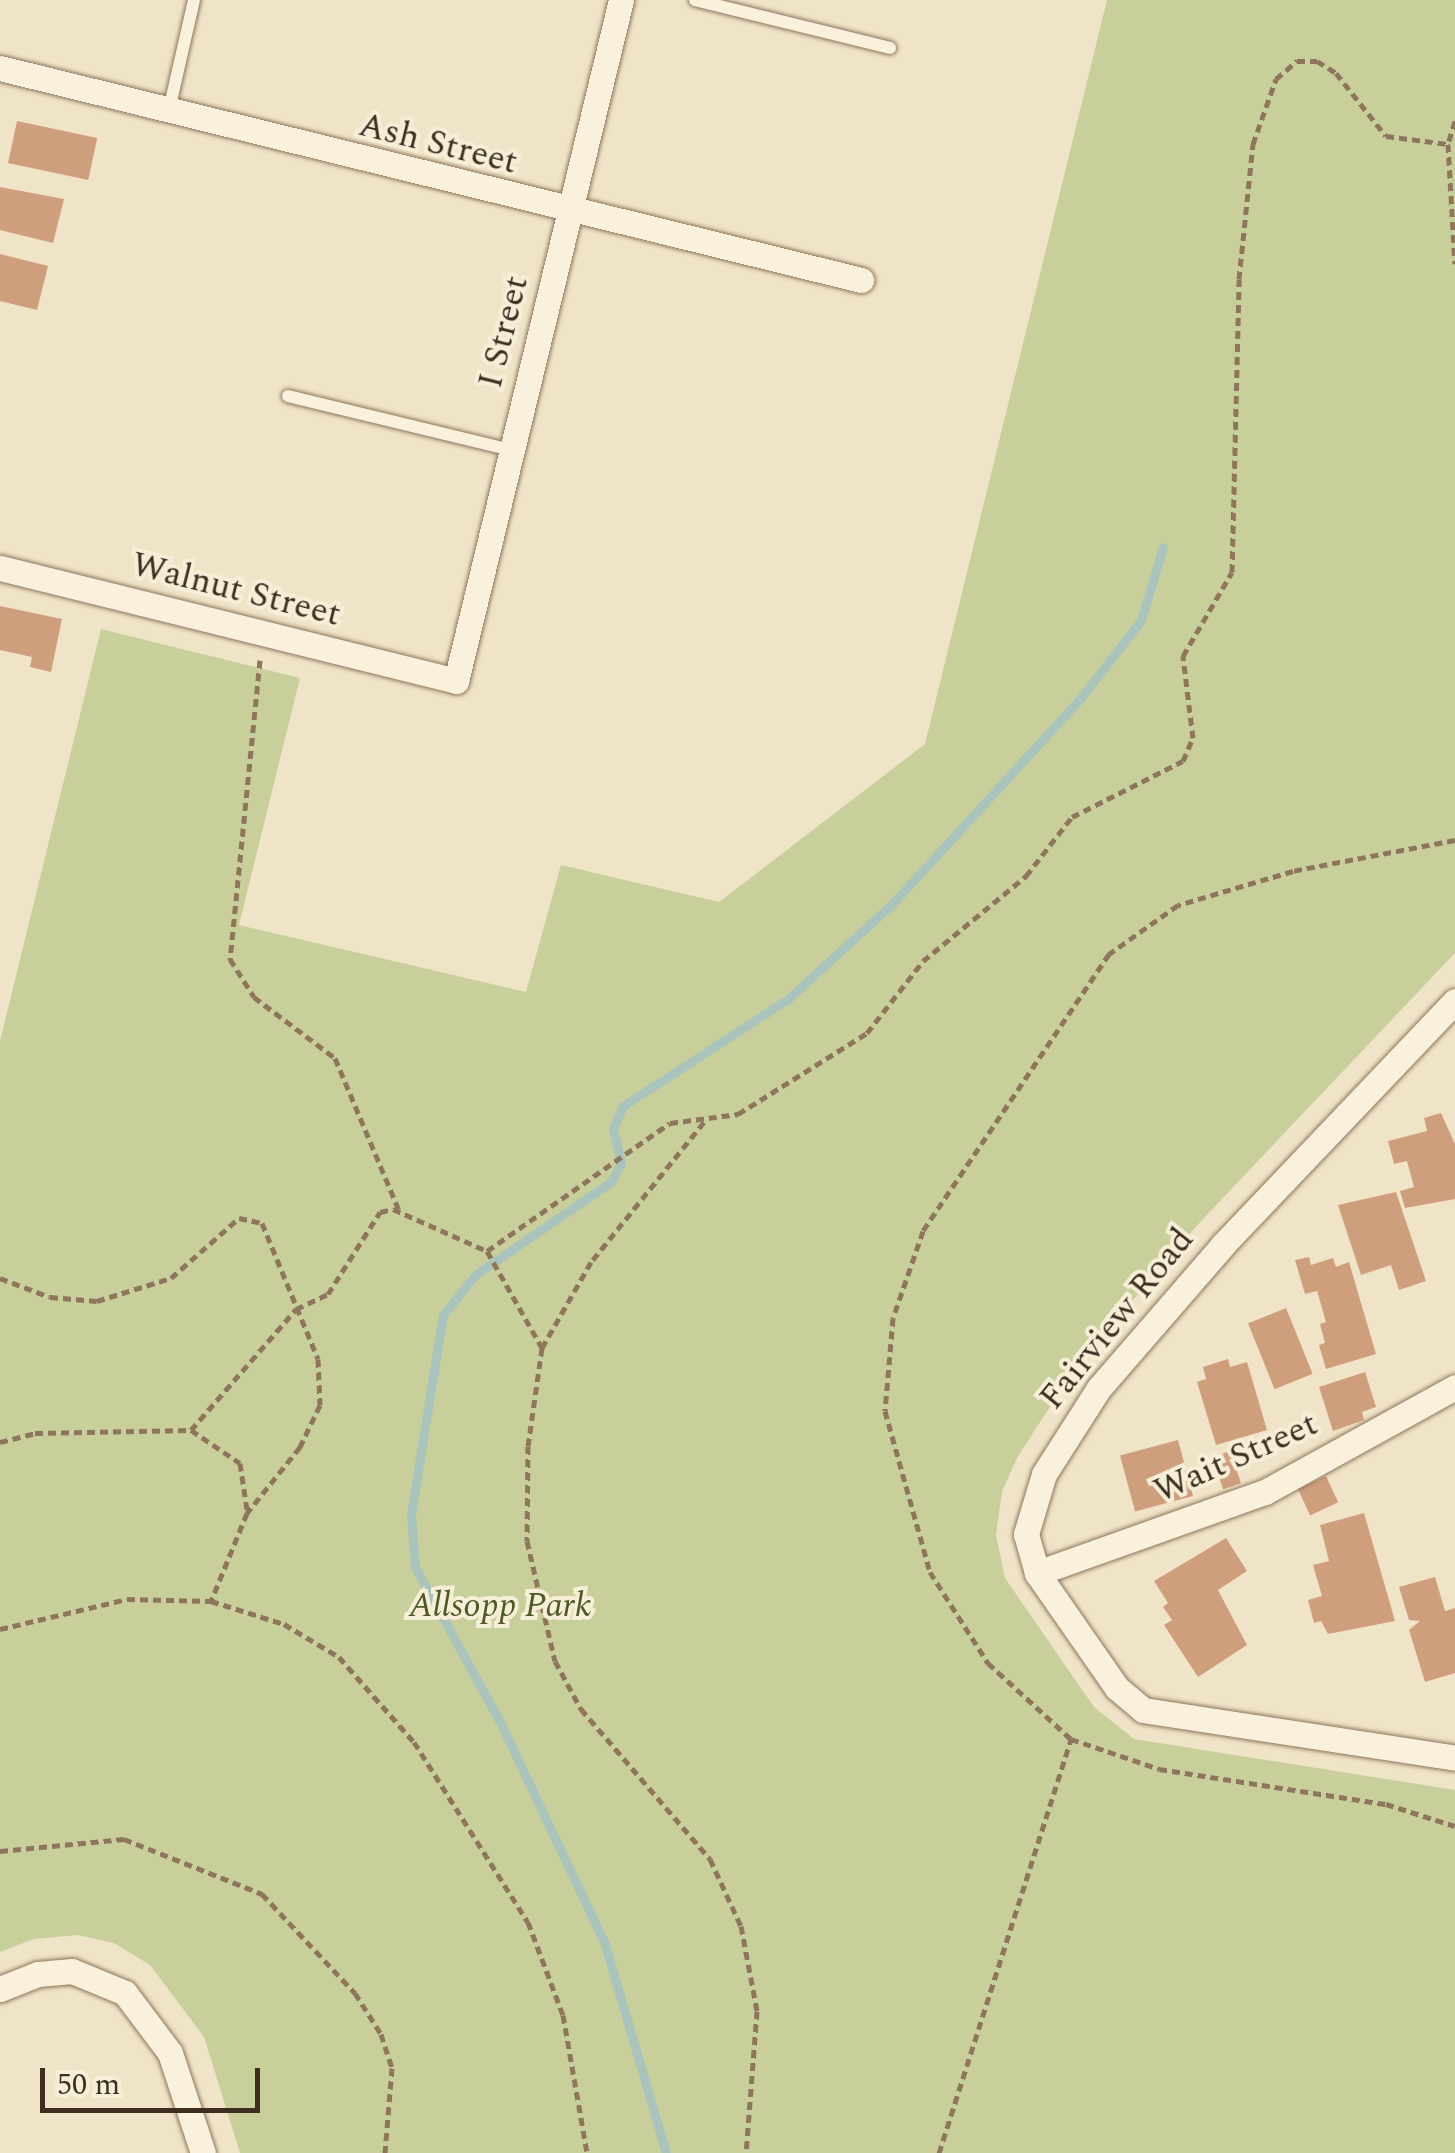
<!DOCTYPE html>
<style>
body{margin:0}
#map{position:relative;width:1455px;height:2153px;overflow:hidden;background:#f0e4c8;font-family:Spectral,serif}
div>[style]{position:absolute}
.green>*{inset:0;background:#c9cf9b}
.stream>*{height:9px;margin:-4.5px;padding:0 4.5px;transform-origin:4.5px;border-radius:4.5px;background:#a9c4bc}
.building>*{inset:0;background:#cf9f7d;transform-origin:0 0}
.path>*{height:5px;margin-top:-2.5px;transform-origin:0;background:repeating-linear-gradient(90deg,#8d765c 0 8px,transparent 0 13px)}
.roads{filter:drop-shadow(0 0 2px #8d765c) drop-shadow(0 0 2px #8d765c)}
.lane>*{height:12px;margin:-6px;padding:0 6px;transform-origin:6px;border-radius:6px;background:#faf1dc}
.street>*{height:25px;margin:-12.5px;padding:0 12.5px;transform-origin:12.5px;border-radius:12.5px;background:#faf1dc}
span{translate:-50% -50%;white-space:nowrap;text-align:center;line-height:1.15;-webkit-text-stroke:8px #f7eed8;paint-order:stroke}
.street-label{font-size:35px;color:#3d2e20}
.park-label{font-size:35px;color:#4d5a26;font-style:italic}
.scale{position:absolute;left:40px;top:2068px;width:220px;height:45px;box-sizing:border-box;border:5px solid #3d2e20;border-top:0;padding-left:12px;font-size:30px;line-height:35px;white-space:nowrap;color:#3d2e20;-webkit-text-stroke:8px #f7eed8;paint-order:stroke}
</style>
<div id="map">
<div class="green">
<i style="clip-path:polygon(1107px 0,1455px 0,1455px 953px,1202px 1220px,1076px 1366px,1017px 1458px,1002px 1492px,996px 1535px,1005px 1578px,1094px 1707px,1134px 1739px,1455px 1790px,1455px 2153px,240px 2153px,204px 2037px,150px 1965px,114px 1943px,78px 1935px,34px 1939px,0 1952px,0 1041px,101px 629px,300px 678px,239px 925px,526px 992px,561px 865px,719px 902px,925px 744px)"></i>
</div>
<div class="stream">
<i style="left:666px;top:2153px;width:218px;rotate:-106.3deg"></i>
<i style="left:605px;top:1944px;width:248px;rotate:-115.3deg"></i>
<i style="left:499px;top:1720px;width:175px;rotate:-118.8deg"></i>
<i style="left:415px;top:1567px;width:53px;rotate:-94.3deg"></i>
<i style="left:411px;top:1514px;width:202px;rotate:-80.9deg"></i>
<i style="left:443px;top:1315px;width:51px;rotate:-51.3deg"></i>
<i style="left:475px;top:1275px;width:165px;rotate:-34.4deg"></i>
<i style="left:611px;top:1182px;width:21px;rotate:-62deg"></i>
<i style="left:621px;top:1163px;width:35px;rotate:-103deg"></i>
<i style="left:613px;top:1129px;width:25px;rotate:-67deg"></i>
<i style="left:623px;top:1106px;width:197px;rotate:-33deg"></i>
<i style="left:788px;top:999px;width:141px;rotate:-42.4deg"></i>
<i style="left:892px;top:904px;width:278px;rotate:-47.5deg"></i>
<i style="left:1080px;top:699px;width:100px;rotate:-52.3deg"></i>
<i style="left:1141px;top:620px;width:76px;rotate:-73.2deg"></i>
</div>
<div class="building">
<i style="left:17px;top:121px;width:82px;height:43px;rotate:12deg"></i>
<i style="clip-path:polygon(0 187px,64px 199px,53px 243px,0 230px)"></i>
<i style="clip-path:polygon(0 254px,48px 266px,37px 310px,0 301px)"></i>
<i style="clip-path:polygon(0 606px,62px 619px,51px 672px,30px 667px,32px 657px,0 650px)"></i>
<i style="clip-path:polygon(1441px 1113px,1455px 1144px,1455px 1199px,1405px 1208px,1400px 1191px,1414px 1187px,1407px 1161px,1394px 1164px,1388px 1141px,1427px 1131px,1424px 1118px)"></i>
<i style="clip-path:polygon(1396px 1192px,1426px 1281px,1399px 1290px,1391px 1265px,1361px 1275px,1338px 1205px)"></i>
<i style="clip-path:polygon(1309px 1257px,1311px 1265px,1333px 1258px,1336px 1267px,1349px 1262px,1376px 1354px,1326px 1369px,1319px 1345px,1325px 1343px,1320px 1324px,1326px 1322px,1317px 1291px,1305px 1294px,1295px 1260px)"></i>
<i style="left:1286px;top:1308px;width:71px;height:41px;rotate:68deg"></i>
<i style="clip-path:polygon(1228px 1359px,1230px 1367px,1247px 1362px,1267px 1430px,1216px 1445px,1197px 1382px,1206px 1379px,1203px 1367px)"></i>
<i style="clip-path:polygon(1365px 1372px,1376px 1407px,1362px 1412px,1364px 1420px,1333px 1431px,1319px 1387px)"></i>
<i style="left:1178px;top:1440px;width:58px;height:60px;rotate:75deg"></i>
<i style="left:1230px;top:1451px;width:34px;height:19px;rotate:71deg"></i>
<i style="left:1326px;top:1476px;width:29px;height:31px;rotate:65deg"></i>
<i style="clip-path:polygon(1364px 1513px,1395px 1621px,1328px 1634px,1321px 1621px,1314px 1623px,1308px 1600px,1322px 1596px,1313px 1565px,1329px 1561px,1320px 1525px)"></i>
<i style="clip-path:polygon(1226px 1538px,1247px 1571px,1218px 1590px,1247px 1645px,1198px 1677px,1164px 1625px,1172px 1620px,1163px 1607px,1168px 1603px,1154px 1581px)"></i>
<i style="clip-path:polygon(1435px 1577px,1445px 1611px,1455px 1608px,1455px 1673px,1425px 1682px,1409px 1630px,1420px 1621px,1409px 1620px,1399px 1587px)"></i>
</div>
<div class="path">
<i style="left:1455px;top:121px;width:24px;rotate:107deg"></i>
<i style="left:1448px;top:144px;width:120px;rotate:86.7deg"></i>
<i style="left:260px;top:660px;width:301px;rotate:95.7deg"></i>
<i style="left:230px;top:959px;width:45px;rotate:57.7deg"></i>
<i style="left:254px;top:997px;width:101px;rotate:37deg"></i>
<i style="left:335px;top:1058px;width:165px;rotate:67.2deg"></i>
<i style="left:1455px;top:840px;width:165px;rotate:169.2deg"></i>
<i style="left:1293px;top:871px;width:120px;rotate:163.5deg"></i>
<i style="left:1178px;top:905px;width:85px;rotate:144.6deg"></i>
<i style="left:1109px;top:954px;width:334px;rotate:123.9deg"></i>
<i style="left:923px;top:1231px;width:92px;rotate:109deg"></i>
<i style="left:893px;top:1318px;width:93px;rotate:94.9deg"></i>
<i style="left:885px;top:1411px;width:167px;rotate:74.4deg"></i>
<i style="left:930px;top:1572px;width:108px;rotate:57.5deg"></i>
<i style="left:988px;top:1663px;width:113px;rotate:42.5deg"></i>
<i style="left:1071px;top:1739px;width:93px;rotate:18.8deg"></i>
<i style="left:1159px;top:1769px;width:230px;rotate:8.8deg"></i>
<i style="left:1386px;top:1804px;width:72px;rotate:17.7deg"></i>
<i style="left:704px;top:1122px;width:180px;rotate:128.9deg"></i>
<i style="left:591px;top:1262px;width:99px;rotate:119.7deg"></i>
<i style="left:542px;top:1348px;width:99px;rotate:98.1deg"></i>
<i style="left:528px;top:1446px;width:95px;rotate:90.6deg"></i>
<i style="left:527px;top:1541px;width:123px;rotate:76.9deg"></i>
<i style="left:555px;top:1661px;width:55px;rotate:61.6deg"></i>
<i style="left:581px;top:1709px;width:198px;rotate:49.3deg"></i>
<i style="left:710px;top:1859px;width:74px;rotate:65.2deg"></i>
<i style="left:741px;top:1926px;width:86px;rotate:79.3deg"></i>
<i style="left:757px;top:2011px;width:142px;rotate:94.4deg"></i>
<i style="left:487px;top:1251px;width:112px;rotate:60.4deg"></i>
<i style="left:0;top:1278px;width:53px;rotate:20.8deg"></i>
<i style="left:50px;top:1297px;width:47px;rotate:4.9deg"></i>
<i style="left:97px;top:1301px;width:77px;rotate:-17.3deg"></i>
<i style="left:171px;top:1278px;width:91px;rotate:-41.4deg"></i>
<i style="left:239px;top:1218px;width:24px;rotate:12deg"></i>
<i style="left:262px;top:1223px;width:147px;rotate:67.6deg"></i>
<i style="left:318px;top:1359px;width:46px;rotate:87.5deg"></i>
<i style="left:320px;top:1405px;width:47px;rotate:115.5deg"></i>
<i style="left:300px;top:1447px;width:85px;rotate:128.8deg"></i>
<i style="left:247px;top:1513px;width:95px;rotate:112.2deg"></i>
<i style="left:191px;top:1430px;width:59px;rotate:34deg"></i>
<i style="left:240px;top:1463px;width:48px;rotate:81.5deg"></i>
<i style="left:0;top:1442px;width:36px;rotate:-14deg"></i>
<i style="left:35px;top:1433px;width:156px;rotate:-1.1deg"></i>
<i style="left:191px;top:1430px;width:160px;rotate:-49deg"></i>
<i style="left:296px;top:1309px;width:35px;rotate:-25deg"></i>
<i style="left:328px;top:1294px;width:97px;rotate:-57.6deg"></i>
<i style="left:380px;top:1212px;width:13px;rotate:-13deg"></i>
<i style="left:393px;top:1209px;width:103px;rotate:24.1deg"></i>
<i style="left:487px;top:1251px;width:223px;rotate:-35deg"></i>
<i style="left:670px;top:1123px;width:69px;rotate:-7.5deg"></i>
<i style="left:738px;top:1114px;width:152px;rotate:-32.1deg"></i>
<i style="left:867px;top:1033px;width:91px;rotate:-52.1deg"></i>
<i style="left:923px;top:961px;width:134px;rotate:-39.5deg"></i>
<i style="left:1026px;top:876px;width:75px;rotate:-52.1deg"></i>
<i style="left:1072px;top:817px;width:124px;rotate:-26.8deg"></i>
<i style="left:1183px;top:761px;width:25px;rotate:-67deg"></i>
<i style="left:1193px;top:738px;width:83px;rotate:-97deg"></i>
<i style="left:1183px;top:656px;width:97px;rotate:-59.7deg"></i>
<i style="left:1232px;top:572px;width:293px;rotate:-88.6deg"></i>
<i style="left:1239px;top:279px;width:136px;rotate:-84.1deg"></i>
<i style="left:1253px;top:144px;width:69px;rotate:-70.5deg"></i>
<i style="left:1276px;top:79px;width:28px;rotate:-41deg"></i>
<i style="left:1297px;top:61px;width:20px"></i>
<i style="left:1317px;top:61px;width:22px;rotate:32deg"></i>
<i style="left:1336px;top:73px;width:80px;rotate:51.6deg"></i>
<i style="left:1386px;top:136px;width:63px;rotate:7.4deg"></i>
<i style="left:0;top:1629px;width:130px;rotate:-13.3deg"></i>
<i style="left:127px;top:1599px;width:84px;rotate:1.4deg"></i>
<i style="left:211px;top:1601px;width:77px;rotate:17.5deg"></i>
<i style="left:284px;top:1624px;width:64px;rotate:31deg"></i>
<i style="left:339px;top:1657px;width:113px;rotate:48.6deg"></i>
<i style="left:414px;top:1742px;width:213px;rotate:57.7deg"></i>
<i style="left:528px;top:1922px;width:99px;rotate:69.4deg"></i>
<i style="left:563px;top:2015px;width:140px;rotate:80.1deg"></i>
<i style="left:0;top:1851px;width:125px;rotate:-5.5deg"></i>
<i style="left:124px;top:1839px;width:149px;rotate:21.7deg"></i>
<i style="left:262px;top:1894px;width:136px;rotate:46.8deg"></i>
<i style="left:355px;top:1993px;width:49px;rotate:57.6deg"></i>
<i style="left:381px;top:2034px;width:36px;rotate:72deg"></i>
<i style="left:392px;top:2068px;width:85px;rotate:94.7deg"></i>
<i style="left:939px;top:2153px;width:435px;rotate:-72.3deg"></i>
</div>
<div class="roads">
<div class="lane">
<i style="left:695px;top:0;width:201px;rotate:13.8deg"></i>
<i style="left:169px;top:110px;width:113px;rotate:-77.2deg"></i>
<i style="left:288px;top:396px;width:230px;rotate:13.6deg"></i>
</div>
<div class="street">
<i style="left:0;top:68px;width:887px;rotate:13.83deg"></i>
<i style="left:0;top:568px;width:470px;rotate:13.9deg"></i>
<i style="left:456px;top:681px;width:701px;rotate:-76.38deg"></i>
<i style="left:1455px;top:1001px;width:337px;rotate:133.6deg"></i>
<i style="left:1223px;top:1245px;width:189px;rotate:130.9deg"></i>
<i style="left:1099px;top:1388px;width:102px;rotate:122.6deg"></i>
<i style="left:1044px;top:1474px;width:63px;rotate:106.7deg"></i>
<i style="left:1026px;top:1534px;width:41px;rotate:74.2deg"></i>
<i style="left:1037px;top:1573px;width:140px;rotate:55.2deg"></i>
<i style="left:1117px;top:1688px;width:34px;rotate:40deg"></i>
<i style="left:1143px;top:1710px;width:316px;rotate:8.7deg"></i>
<i style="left:1037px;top:1573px;width:242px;rotate:-19.6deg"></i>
<i style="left:1265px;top:1492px;width:217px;rotate:-28.9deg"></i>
<i style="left:0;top:1989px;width:41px;rotate:-21.5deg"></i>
<i style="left:38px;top:1974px;width:34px;rotate:-5deg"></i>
<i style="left:72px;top:1971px;width:57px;rotate:22.5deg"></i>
<i style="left:125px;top:1993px;width:75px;rotate:53.1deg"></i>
<i style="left:170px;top:2053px;width:105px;rotate:71.7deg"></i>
</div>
</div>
<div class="street-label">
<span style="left:438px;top:144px;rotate:14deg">Ash Street</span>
<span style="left:504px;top:332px;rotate:-76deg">I Street</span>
<span style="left:236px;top:590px;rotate:14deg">Walnut Street</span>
<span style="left:1117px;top:1319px;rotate:-51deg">Fairview Road</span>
<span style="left:1236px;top:1458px;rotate:-24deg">Wait Street</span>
</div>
<div class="park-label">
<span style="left:500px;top:1606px">Allsopp Park</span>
</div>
<div class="scale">50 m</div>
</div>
